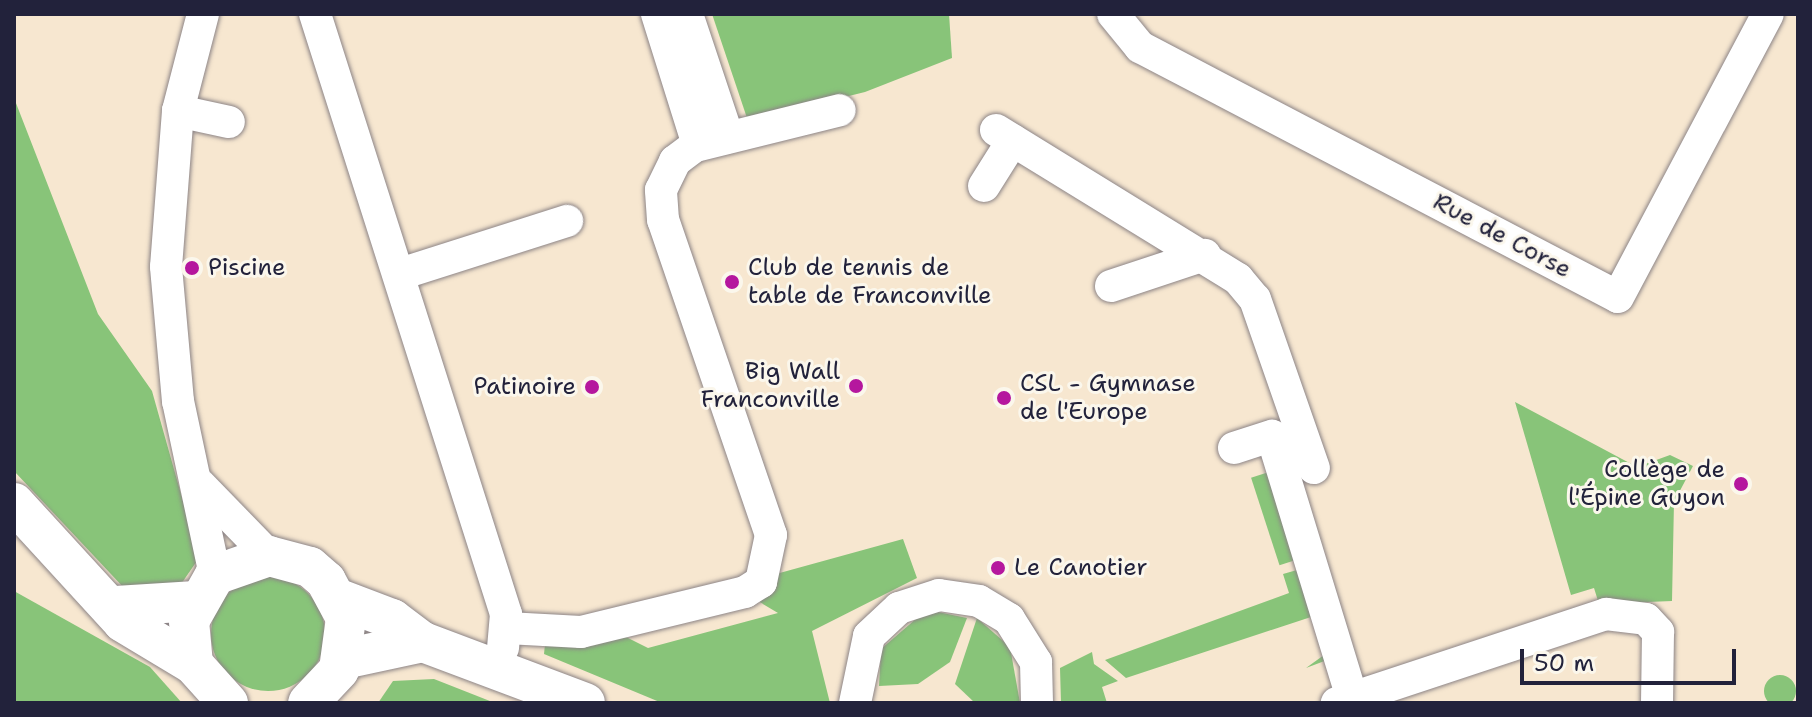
<!DOCTYPE html>
<meta charset="utf-8">
<style>
body{margin:0}
#map{position:relative;width:1812px;height:717px;overflow:hidden;background:#f7e7d0;font-family:"Shantell Sans",sans-serif}
div>[style]{position:absolute}
.green>*{inset:0;background:#88c479;transform-origin:0 0}
.round{border-radius:50%}
.roads{filter:drop-shadow(0 0 2px #8c8486) drop-shadow(0 0 2px #8c8486)}
.minor>*{height:32px;margin:-16px;padding:0 16px;transform-origin:16px;border-radius:16px;background:#fff}
.major>*{height:40px;margin:-20px;padding:0 20px;transform-origin:20px;border-radius:20px;background:#fff}
.dots>*{width:22px;height:22px;translate:-50% -50%;box-sizing:border-box;border:4px solid #fbf7ec;border-radius:50%}
span{translate:-50% -50%;white-space:nowrap;text-align:center;line-height:1.15;-webkit-text-stroke:6px #fbf7ec;paint-order:stroke}
.street-label{font-size:24px;color:#22223b}
.poi-label{font-size:24px;color:#22223b}
.left{translate:0 -50%;text-align:left}
.right{translate:-100% -50%;text-align:right}
.frame{position:absolute;inset:0;border:16px solid #22223b;pointer-events:none}
.scale{position:absolute;left:1520px;top:649px;width:216px;height:36px;box-sizing:border-box;border:4px solid #22223b;border-top:0;padding-left:10px;font-size:24px;line-height:28px;white-space:nowrap;color:#22223b;-webkit-text-stroke:6px #fbf7ec;paint-order:stroke}
</style>
<div id="map">
<div class="green">
<i style="clip-path:polygon(712px 14px,949px 14px,952px 58px,865px 92px,748px 121px)"></i>
<i style="clip-path:polygon(14px 98px,98px 314px,152px 391px,199px 558px,179px 587px,125px 589px,14px 471px)"></i>
<i style="clip-path:polygon(1515px 402px,1637px 467px,1670px 455px,1693px 466px,1674px 502px,1672px 601px,1599px 604px,1594px 588px,1571px 595px)"></i>
<i style="left:1272px;top:471px;width:92px;height:22px;rotate:72deg"></i>
<i style="clip-path:polygon(903px 539px,917px 578px,812px 631px,830px 703px,662px 703px,544px 654px,545px 644px,616px 632px,648px 648px,778px 613px,748px 595px,776px 574px)"></i>
<i style="clip-path:polygon(1304px 568px,1335px 657px,1306px 668px,1324px 655px,1311px 617px,1126px 678px,1105px 660px,1289px 593px,1283px 574px)"></i>
<i class="round" style="left:211px;top:577px;width:114px;height:114px"></i>
<i style="clip-path:polygon(14px 591px,150px 667px,182px 703px,14px 703px)"></i>
<i style="clip-path:polygon(938px 612px,967px 618px,950px 662px,918px 684px,879px 686px,881px 649px,917px 618px)"></i>
<i style="clip-path:polygon(977px 618px,1010px 647px,1020px 703px,975px 703px,955px 684px)"></i>
<i style="clip-path:polygon(1092px 652px,1094px 664px,1118px 681px,1102px 687px,1107px 703px,1061px 703px,1060px 668px)"></i>
<i class="round" style="left:1764px;top:675px;width:32px;height:32px"></i>
<i style="clip-path:polygon(434px 679px,495px 703px,378px 703px,393px 681px)"></i>
</div>
<div class="roads">
<div class="minor">
<i style="left:203px;top:14px;width:100px;rotate:104.5deg"></i>
<i style="left:178px;top:111px;width:156px;rotate:94.4deg"></i>
<i style="left:166px;top:267px;width:135px;rotate:84.9deg"></i>
<i style="left:178px;top:401px;width:178px;rotate:78deg"></i>
<i style="left:315px;top:14px;width:630px;rotate:72.34deg"></i>
<i style="left:506px;top:614px;width:34px;rotate:95deg"></i>
<i style="left:657px;top:14px;width:137px;rotate:72.6deg"></i>
<i style="left:687px;top:14px;width:130px;rotate:71.6deg"></i>
<i style="left:1113px;top:14px;width:43px;rotate:50.7deg"></i>
<i style="left:1140px;top:47px;width:539px;rotate:27.61deg"></i>
<i style="left:1618px;top:297px;width:320px;rotate:-62.1deg"></i>
<i style="left:178px;top:111px;width:52px;rotate:12.2deg"></i>
<i style="left:996px;top:130px;width:284px;rotate:31.6deg"></i>
<i style="left:1238px;top:279px;width:26px;rotate:50deg"></i>
<i style="left:1255px;top:299px;width:179px;rotate:70.8deg"></i>
<i style="left:984px;top:186px;width:54px;rotate:-57.8deg"></i>
<i style="left:410px;top:271px;width:165px;rotate:-17.7deg"></i>
<i style="left:1111px;top:286px;width:99px;rotate:-18.3deg"></i>
<i style="left:1234px;top:448px;width:40px;rotate:-18deg"></i>
<i style="left:1272px;top:436px;width:274px;rotate:73deg"></i>
<i style="left:1352px;top:698px;width:16px;rotate:162deg"></i>
<i style="left:200px;top:485px;width:99px;rotate:45.8deg"></i>
<i style="left:507px;top:628px;width:74px;rotate:3.1deg"></i>
<i style="left:581px;top:632px;width:169px;rotate:-13.7deg"></i>
<i style="left:745px;top:592px;width:19px;rotate:-32deg"></i>
<i style="left:761px;top:582px;width:48px;rotate:-78deg"></i>
<i style="left:771px;top:535px;width:333px;rotate:-108.9deg"></i>
<i style="left:663px;top:220px;width:30px;rotate:-94deg"></i>
<i style="left:661px;top:190px;width:32px;rotate:-64deg"></i>
<i style="left:675px;top:161px;width:25px;rotate:-37deg"></i>
<i style="left:695px;top:146px;width:149px;rotate:-13.9deg"></i>
<i style="left:1352px;top:698px;width:268px;rotate:-18.3deg"></i>
<i style="left:1606px;top:614px;width:40px;rotate:7.1deg"></i>
<i style="left:1646px;top:619px;width:18px;rotate:47deg"></i>
<i style="left:1658px;top:632px;width:71px;rotate:90.8deg"></i>
<i style="left:855px;top:703px;width:68px;rotate:-78.2deg"></i>
<i style="left:869px;top:636px;width:41px;rotate:-43deg"></i>
<i style="left:899px;top:608px;width:42px;rotate:-18deg"></i>
<i style="left:939px;top:595px;width:40px;rotate:8.5deg"></i>
<i style="left:979px;top:601px;width:35px;rotate:31deg"></i>
<i style="left:1009px;top:619px;width:51px;rotate:57.9deg"></i>
<i style="left:1036px;top:662px;width:41px;rotate:88.6deg"></i>
</div>
<div class="major">
<i style="left:14px;top:503px;width:161px;rotate:47.5deg"></i>
<i style="left:123px;top:622px;width:82px;rotate:31deg"></i>
<i style="left:339px;top:599px;width:57px;rotate:20.7deg"></i>
<i style="left:392px;top:619px;width:39px;rotate:37deg"></i>
<i style="left:423px;top:642px;width:173px;rotate:20.6deg"></i>
<i style="left:116px;top:606px;width:80px;rotate:-3.6deg"></i>
<i style="left:344px;top:659px;width:81px;rotate:-12.1deg"></i>
<i style="left:228px;top:703px;width:52px;rotate:-131.9deg"></i>
<i style="left:193px;top:664px;width:43px;rotate:-95.3deg"></i>
<i style="left:189px;top:621px;width:53px;rotate:-60.5deg"></i>
<i style="left:215px;top:575px;width:57px;rotate:-19.4deg"></i>
<i style="left:269px;top:556px;width:42px;rotate:15deg"></i>
<i style="left:310px;top:567px;width:21px;rotate:41deg"></i>
<i style="left:326px;top:581px;width:42px;rotate:61.6deg"></i>
<i style="left:346px;top:618px;width:52px;rotate:97.7deg"></i>
<i style="left:339px;top:670px;width:45px;rotate:133.2deg"></i>
</div>
</div>
<div class="dots">
<i style="left:192px;top:268px;background:#b5179e"></i>
<i style="left:732px;top:282px;background:#b5179e"></i>
<i style="left:856px;top:386px;background:#b5179e"></i>
<i style="left:592px;top:387px;background:#b5179e"></i>
<i style="left:1004px;top:398px;background:#b5179e"></i>
<i style="left:1741px;top:484px;background:#b5179e"></i>
<i style="left:998px;top:568px;background:#b5179e"></i>
</div>
<div class="street-label">
<span style="left:1502px;top:236px;rotate:28deg">Rue de Corse</span>
</div>
<div class="poi-label">
<span class="left" style="left:208px;top:268px">Piscine</span>
<span class="left" style="left:748px;top:282px">Club de tennis de<br>table de Franconville</span>
<span class="right" style="left:840px;top:386px">Big Wall<br>Franconville</span>
<span class="left" style="left:1020px;top:398px">CSL - Gymnase<br>de l'Europe</span>
<span class="right" style="left:576px;top:387px">Patinoire</span>
<span class="right" style="left:1725px;top:484px">Collège de<br>l'Épine Guyon</span>
<span class="left" style="left:1014px;top:568px">Le Canotier</span>
</div>
<div class="frame"></div>
<div class="scale">50 m</div>
</div>
